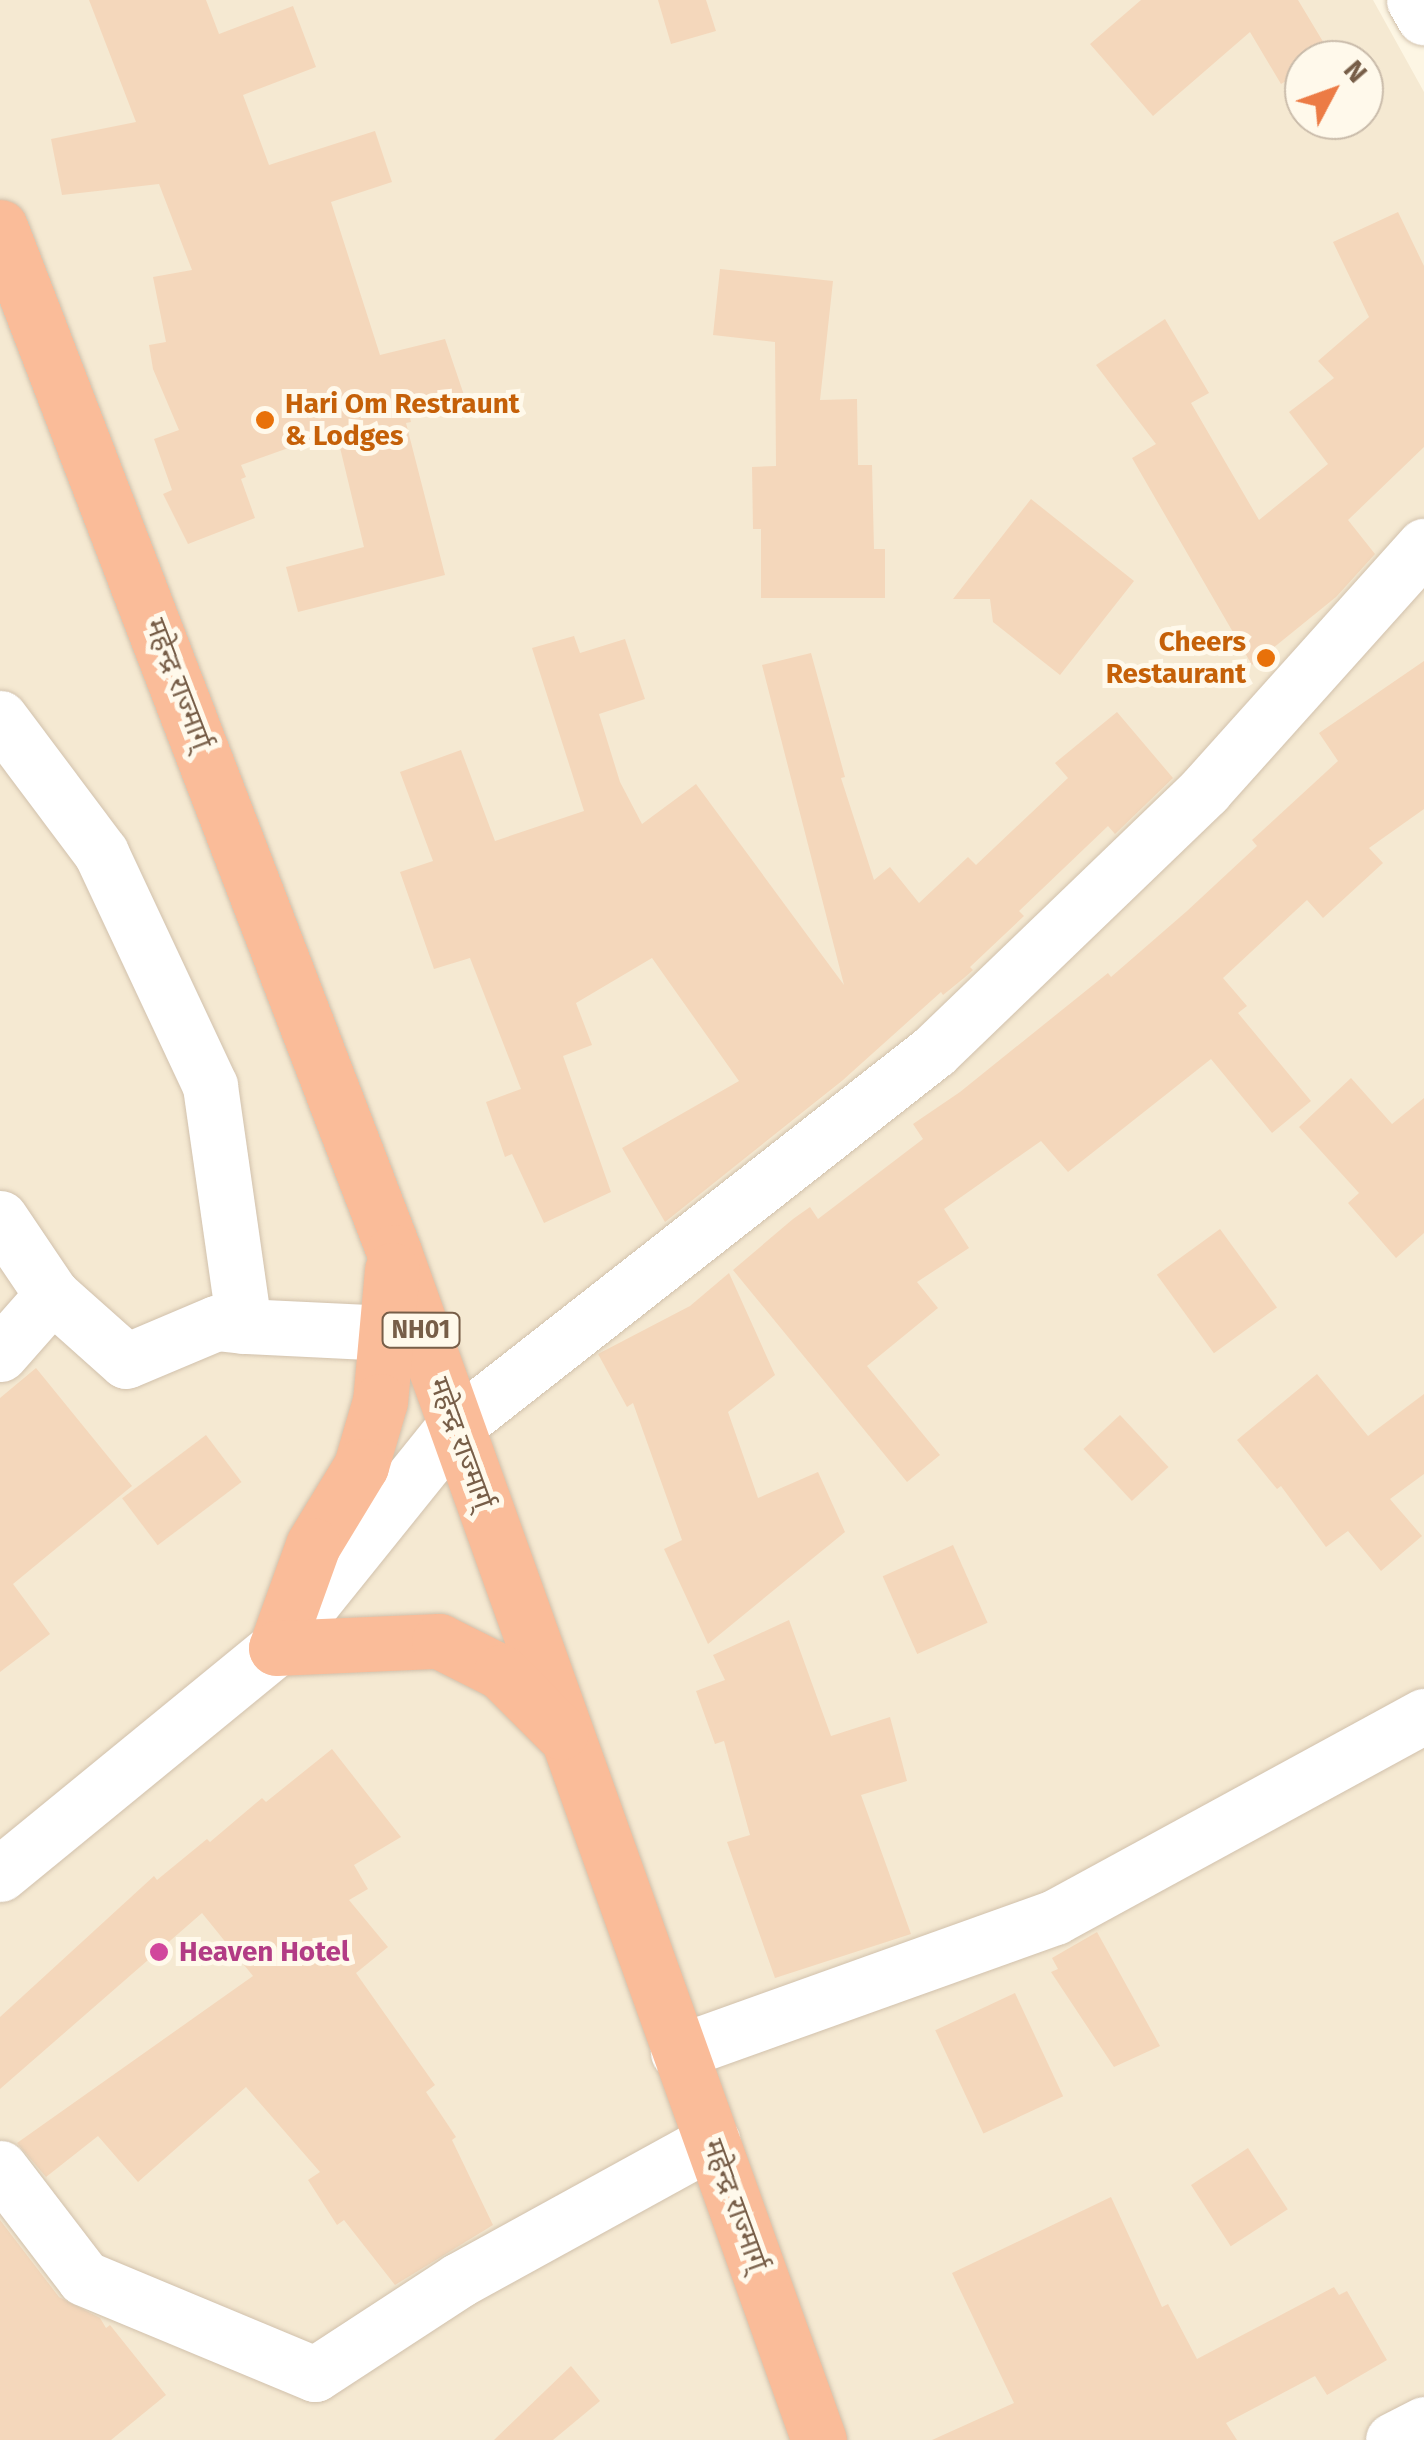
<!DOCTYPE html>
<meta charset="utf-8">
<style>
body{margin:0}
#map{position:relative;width:1424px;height:2440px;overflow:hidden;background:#fdf6e4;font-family:"Fira Sans","Noto Sans Devanagari",sans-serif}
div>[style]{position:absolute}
.residential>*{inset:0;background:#f5e9d2}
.building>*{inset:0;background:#f4d7bb;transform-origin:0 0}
.roads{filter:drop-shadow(0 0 2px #d1c1ac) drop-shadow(0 0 2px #d1c1ac)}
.minor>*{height:55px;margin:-27.5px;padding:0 27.5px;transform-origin:27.5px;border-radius:27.5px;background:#fff}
.highway>*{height:55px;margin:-27.5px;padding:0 27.5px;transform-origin:27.5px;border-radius:27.5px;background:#fabc99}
.dots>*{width:28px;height:28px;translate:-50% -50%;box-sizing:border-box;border:5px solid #fff9eb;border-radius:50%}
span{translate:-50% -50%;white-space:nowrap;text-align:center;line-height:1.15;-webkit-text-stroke:10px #fff9eb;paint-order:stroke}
.shield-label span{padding:2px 8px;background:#fff9eb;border:2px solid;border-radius:8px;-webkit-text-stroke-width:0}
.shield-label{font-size:25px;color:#775e48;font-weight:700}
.food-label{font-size:28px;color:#c56008;font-weight:700}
.left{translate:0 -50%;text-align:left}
.right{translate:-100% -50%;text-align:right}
.street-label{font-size:28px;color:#775e48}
.hotel-label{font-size:28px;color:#b23c85;font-weight:700}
.north{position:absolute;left:1284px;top:40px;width:100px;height:100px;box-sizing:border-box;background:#fff9eb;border:2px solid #c9bbaa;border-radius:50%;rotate:49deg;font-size:28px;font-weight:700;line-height:40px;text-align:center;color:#775e48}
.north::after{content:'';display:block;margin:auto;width:35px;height:45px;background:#ec7b45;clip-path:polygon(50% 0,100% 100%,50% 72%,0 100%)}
</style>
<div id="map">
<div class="residential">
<i style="clip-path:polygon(evenodd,0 0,1373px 0,1424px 92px,1424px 2440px,0 2440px,0 0,1304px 60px,1364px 60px,1364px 120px,1304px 120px,1304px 60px)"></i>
</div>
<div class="building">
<i style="clip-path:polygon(89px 0,206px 0,219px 34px,293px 6px,316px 67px,243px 95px,269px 165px,375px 131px,392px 182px,331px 202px,380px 355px,445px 339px,466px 401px,409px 414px,411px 422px,406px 423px,445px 575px,298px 612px,286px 567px,364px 547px,336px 431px,241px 465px,246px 477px,241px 479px,255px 518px,188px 544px,163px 494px,172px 490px,154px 439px,179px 430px,153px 369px,149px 345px,166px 342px,153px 277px,192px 270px,159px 184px,62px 195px,51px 139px,136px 122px)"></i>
<i style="clip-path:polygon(658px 0,706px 0,716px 31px,671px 44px)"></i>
<i style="clip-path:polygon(1141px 0,1298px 0,1331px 55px,1304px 60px,1304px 70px,1281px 84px,1250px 32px,1153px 116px,1090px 44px)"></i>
<i style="clip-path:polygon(1398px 212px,1424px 266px,1424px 447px,1348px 520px,1375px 554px,1336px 597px,1252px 665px,1132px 458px,1156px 444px,1096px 365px,1165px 319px,1209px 393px,1191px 403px,1259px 520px,1328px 464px,1289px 412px,1334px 378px,1318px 361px,1369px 317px,1333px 242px)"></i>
<i style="clip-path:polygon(720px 269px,833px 281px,820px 400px,857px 399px,858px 465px,872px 465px,874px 549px,885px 549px,885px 598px,761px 598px,761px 529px,753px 529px,752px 467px,776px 466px,775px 342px,713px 335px)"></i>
<i style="clip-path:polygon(1031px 499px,1134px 581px,1060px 675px,993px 622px,990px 599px,953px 599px)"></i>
<i style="clip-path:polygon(574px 636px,580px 653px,625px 639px,645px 699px,599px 714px,620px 782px,642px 824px,696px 784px,844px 985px,762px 665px,811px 653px,845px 777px,841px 778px,874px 880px,890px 867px,919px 903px,968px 857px,976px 865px,1068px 778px,1055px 763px,1117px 712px,1173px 778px,1115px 834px,1108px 826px,1019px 911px,1024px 916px,970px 967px,973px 970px,964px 978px,943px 995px,941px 992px,843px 1080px,665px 1222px,622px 1148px,739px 1081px,652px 958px,576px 1003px,592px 1045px,563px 1056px,611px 1192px,544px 1223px,512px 1154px,505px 1157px,486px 1102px,521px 1089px,470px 958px,434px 969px,400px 872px,433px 861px,400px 772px,461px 750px,495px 841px,584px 811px,532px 648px)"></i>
<i style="clip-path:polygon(1424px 661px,1424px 809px,1369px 848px,1383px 863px,1323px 918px,1307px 900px,1223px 978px,1247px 1006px,1238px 1013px,1311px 1101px,1272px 1133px,1211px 1059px,1068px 1172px,1041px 1141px,944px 1209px,969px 1248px,917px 1282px,938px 1308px,867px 1366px,940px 1455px,907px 1482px,733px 1270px,793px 1219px,810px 1207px,818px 1219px,923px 1139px,913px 1124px,960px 1092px,1108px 973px,1111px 977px,1187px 911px,1257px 846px,1252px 840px,1338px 761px,1319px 733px)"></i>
<i style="clip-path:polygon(1351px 1078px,1392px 1124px,1424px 1098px,1424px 1233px,1396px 1258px,1348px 1203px,1359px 1193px,1299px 1127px)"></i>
<i style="left:1220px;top:1229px;width:97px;height:78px;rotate:54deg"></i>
<i style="clip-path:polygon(729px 1273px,775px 1375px,728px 1412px,758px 1498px,818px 1472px,845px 1532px,708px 1644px,664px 1549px,682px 1540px,633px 1403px,627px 1407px,598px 1354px,690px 1306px)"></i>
<i style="clip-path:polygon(36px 1368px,132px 1486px,13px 1584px,50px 1634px,0 1672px,0 1398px)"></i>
<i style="clip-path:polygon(1317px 1374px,1368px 1436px,1424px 1394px,1424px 1474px,1390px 1499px,1422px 1536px,1381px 1571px,1348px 1531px,1326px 1547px,1281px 1486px,1277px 1489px,1237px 1440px)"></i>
<i style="left:1120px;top:1415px;width:71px;height:50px;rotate:47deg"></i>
<i style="left:206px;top:1435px;width:59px;height:105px;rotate:53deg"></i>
<i style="left:953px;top:1545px;width:85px;height:77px;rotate:66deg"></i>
<i style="clip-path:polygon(789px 1620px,831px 1736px,890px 1717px,907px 1781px,861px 1795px,911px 1934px,775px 1978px,727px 1842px,750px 1835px,724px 1741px,715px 1744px,696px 1691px,725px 1680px,713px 1655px)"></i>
<i style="clip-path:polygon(332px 1749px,401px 1837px,354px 1865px,368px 1889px,349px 1900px,388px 1947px,356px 1973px,435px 2085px,426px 2092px,456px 2137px,452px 2140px,493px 2225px,395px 2285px,344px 2220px,337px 2225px,308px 2180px,320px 2172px,246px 2087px,138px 2182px,98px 2136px,46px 2177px,17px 2143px,253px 1976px,202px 1913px,0 2089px,0 2017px,154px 1876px,157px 1880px,207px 1839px,210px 1842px,262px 1798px,266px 1802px)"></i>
<i style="clip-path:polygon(1097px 1932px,1160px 2046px,1114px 2067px,1051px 1972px,1058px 1969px,1052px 1958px)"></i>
<i style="left:1015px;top:1993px;width:114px;height:88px;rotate:65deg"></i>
<i style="left:1248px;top:2148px;width:73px;height:68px;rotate:57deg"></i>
<i style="clip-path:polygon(1111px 2197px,1162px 2307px,1168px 2304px,1197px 2359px,1334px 2287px,1339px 2295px,1347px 2291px,1387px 2360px,1327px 2395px,1315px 2376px,1226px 2423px,1237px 2440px,932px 2440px,1014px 2403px,952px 2273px)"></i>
<i style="clip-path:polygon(0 2220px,59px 2297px,100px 2318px,106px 2328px,110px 2325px,166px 2395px,111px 2440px,0 2440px)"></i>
<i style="clip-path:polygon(571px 2366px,600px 2401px,553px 2440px,494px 2440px)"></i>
</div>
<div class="roads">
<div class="minor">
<i style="left:1414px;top:0;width:20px;rotate:60deg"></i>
<i style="left:0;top:718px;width:169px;rotate:53.2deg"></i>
<i style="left:101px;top:853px;width:257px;rotate:64.9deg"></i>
<i style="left:210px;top:1086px;width:242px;rotate:81.9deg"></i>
<i style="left:244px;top:1326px;width:143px;rotate:2.8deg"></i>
<i style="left:0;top:1218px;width:93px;rotate:56deg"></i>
<i style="left:52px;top:1295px;width:99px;rotate:41.7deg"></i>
<i style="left:126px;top:1361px;width:98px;rotate:-22.9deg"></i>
<i style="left:216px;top:1323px;width:28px;rotate:6deg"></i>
<i style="left:0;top:1354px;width:79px;rotate:-48.6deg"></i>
<i style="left:0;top:1874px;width:357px;rotate:-39.3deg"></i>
<i style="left:276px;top:1648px;width:284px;rotate:-51.2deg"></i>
<i style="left:454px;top:1427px;width:610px;rotate:-38.07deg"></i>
<i style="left:934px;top:1051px;width:376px;rotate:-43.9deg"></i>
<i style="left:1205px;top:790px;width:328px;rotate:-48.1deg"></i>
<i style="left:678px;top:2052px;width:400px;rotate:-19.7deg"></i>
<i style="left:1055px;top:1917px;width:420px;rotate:-28.6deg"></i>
<i style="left:0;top:2168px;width:138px;rotate:52.6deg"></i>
<i style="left:84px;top:2278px;width:250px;rotate:22.6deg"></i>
<i style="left:315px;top:2374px;width:172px;rotate:-33.1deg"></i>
<i style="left:459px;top:2280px;width:289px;rotate:-28.8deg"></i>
<i style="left:1393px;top:2440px;width:35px;rotate:-27deg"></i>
</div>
<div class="highway">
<i style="left:0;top:227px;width:1098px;rotate:68.97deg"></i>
<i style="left:394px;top:1252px;width:1262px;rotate:70.32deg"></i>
<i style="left:392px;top:1270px;width:132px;rotate:95.2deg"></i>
<i style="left:380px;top:1401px;width:68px;rotate:106.3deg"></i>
<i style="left:361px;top:1466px;width:92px;rotate:121.3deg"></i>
<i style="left:313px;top:1545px;width:109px;rotate:109.8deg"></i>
<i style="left:276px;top:1648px;width:163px;rotate:-2.5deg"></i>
<i style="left:439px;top:1641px;width:69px;rotate:26.6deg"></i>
<i style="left:501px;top:1672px;width:85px;rotate:45deg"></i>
</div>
</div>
<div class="dots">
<i style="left:265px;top:420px;background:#e8710a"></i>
<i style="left:1266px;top:658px;background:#e8710a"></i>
<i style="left:159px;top:1952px;background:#d1479c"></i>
</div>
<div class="shield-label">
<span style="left:421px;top:1330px">NH01</span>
</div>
<div class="food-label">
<span class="left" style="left:285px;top:420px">Hari Om Restraunt<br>&amp; Lodges</span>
<span class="right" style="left:1246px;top:658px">Cheers<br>Restaurant</span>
</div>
<div class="street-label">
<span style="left:178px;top:684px;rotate:69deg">महेन्द्र राज्मार्ग्</span>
<span style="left:461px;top:1443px;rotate:70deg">महेन्द्र राज्मार्ग्</span>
<span style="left:735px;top:2205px;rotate:70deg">महेन्द्र राज्मार्ग्</span>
</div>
<div class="hotel-label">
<span class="left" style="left:179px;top:1952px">Heaven Hotel</span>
</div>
<div class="north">N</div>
</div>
